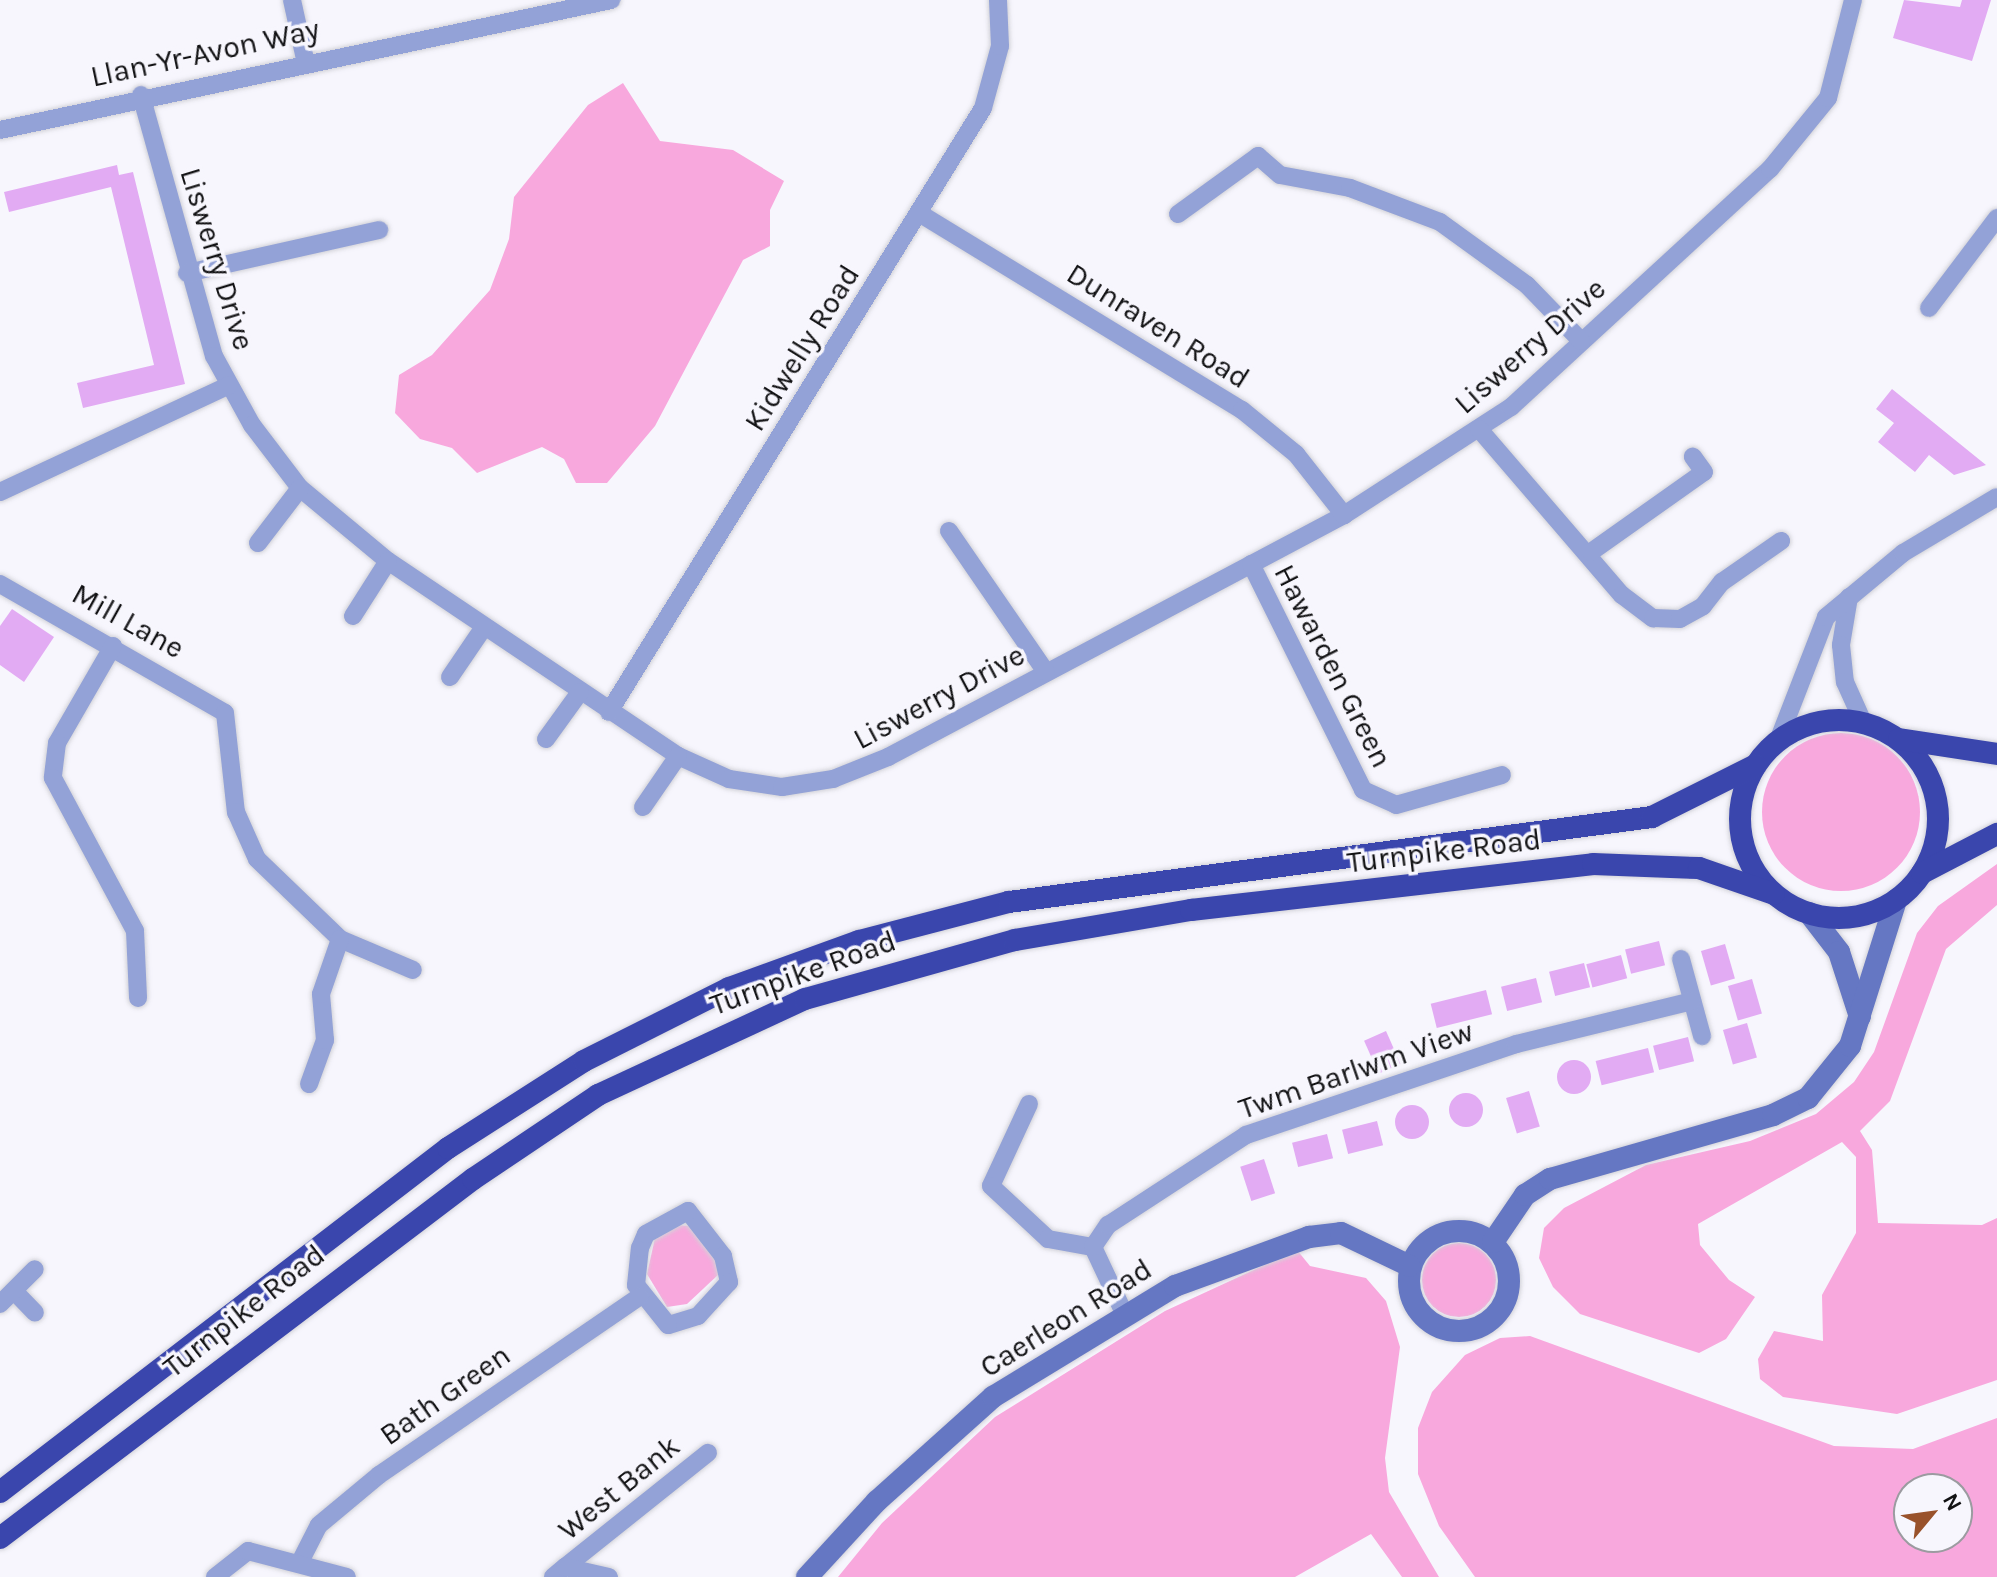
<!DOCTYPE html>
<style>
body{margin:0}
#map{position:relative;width:1997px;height:1577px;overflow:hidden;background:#f7f6fd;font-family:Karla,sans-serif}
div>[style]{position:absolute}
.green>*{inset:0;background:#f8a8dd}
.round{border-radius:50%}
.building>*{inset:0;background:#e2abf3;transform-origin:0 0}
.roads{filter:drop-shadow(0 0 2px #d2d2d8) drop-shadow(0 0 2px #d2d2d8)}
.minor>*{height:18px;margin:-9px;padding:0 9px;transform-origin:9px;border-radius:9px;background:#93a2d7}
.secondary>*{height:22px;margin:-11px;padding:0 11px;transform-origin:11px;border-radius:11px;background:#6577c3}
.secondary>.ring{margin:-11px;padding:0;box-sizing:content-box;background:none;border:22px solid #6577c3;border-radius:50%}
.trunk>*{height:22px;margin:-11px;padding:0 11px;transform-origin:11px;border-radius:11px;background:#3a46ad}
.trunk>.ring{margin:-11px;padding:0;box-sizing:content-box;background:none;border:22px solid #3a46ad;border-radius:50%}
span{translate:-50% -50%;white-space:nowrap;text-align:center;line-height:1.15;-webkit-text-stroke:7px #f7f6fd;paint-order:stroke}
.street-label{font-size:30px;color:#121214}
.north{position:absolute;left:1893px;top:1473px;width:80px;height:80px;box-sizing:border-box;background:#f7f6fd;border:2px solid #9b9ba0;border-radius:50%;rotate:61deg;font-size:22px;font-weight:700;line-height:32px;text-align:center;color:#121214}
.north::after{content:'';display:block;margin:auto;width:28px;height:36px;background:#99522b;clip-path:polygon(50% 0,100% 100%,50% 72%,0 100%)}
</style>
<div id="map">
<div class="green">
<i style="clip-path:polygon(623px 83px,660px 141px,733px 150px,784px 181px,770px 210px,770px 246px,743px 260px,655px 426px,607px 483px,576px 483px,564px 459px,542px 447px,477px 473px,452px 448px,420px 439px,395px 413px,399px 375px,432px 355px,490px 290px,509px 239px,514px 197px,588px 105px)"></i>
<i class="round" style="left:1762px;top:733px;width:158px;height:158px"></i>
<i style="clip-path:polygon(1997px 864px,1997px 905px,1946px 949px,1890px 1101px,1860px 1131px,1872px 1150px,1878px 1223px,1982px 1225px,1997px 1218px,1997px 1380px,1897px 1414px,1783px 1397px,1760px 1379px,1758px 1359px,1774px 1331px,1823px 1341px,1822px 1295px,1856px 1233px,1856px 1157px,1842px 1142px,1698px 1224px,1700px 1245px,1729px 1280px,1755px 1297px,1726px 1339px,1699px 1353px,1580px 1314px,1553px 1287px,1539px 1258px,1544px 1228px,1564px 1208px,1646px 1165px,1750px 1141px,1816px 1114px,1854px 1082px,1874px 1052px,1917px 933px,1938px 906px)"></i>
<i style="clip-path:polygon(678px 1225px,689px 1226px,717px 1257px,719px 1274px,687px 1304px,667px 1307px,647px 1274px,655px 1238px)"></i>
<i class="round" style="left:1422px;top:1243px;width:74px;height:74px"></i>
<i style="clip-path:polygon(1297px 1250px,1310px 1266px,1366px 1278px,1386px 1301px,1400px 1347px,1385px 1458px,1389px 1492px,1439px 1577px,1402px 1577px,1371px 1534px,1295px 1577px,838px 1577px,882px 1523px,995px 1417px,1165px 1311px)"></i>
<i style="clip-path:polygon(evenodd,1530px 1336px,1834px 1446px,1913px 1449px,1997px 1418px,1997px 1577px,1475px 1577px,1439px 1526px,1418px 1474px,1418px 1428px,1432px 1392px,1465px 1355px,1500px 1338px,1530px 1336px,1909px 1489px,1957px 1489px,1957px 1537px,1909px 1537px,1909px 1489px)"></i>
</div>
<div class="building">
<i style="clip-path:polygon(1904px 0,1960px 7px,1962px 0,1991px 0,1972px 61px,1893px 38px)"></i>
<i style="clip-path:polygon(117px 165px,119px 175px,133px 172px,185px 384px,83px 408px,77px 383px,154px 365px,111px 187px,9px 212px,4px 192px)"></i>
<i style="clip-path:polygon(1892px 389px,1986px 465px,1954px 475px,1929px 455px,1915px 472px,1878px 442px,1894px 423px,1876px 409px)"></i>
<i style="clip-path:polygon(12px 609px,54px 637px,24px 682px,0 665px,0 626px)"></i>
<i style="left:1659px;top:941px;width:25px;height:35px;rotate:76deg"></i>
<i style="left:1725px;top:944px;width:36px;height:25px;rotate:74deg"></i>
<i style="left:1621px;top:955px;width:24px;height:36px;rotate:75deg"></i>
<i style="left:1584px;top:963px;width:25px;height:36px;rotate:76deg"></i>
<i style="left:1536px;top:978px;width:25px;height:36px;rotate:76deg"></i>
<i style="left:1752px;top:979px;width:36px;height:25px;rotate:74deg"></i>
<i style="left:1486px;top:990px;width:25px;height:57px;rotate:76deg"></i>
<i style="left:1747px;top:1023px;width:36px;height:25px;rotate:74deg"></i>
<i style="left:1386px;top:1031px;width:36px;height:24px;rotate:66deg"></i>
<i style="left:1688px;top:1037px;width:25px;height:36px;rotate:76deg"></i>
<i style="left:1648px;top:1048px;width:25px;height:54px;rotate:76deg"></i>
<i class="round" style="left:1557px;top:1060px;width:34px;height:34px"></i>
<i style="left:1529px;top:1091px;width:37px;height:24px;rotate:73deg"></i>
<i class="round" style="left:1449px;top:1093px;width:34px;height:34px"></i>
<i class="round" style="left:1395px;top:1105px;width:34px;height:34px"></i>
<i style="left:1377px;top:1121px;width:25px;height:36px;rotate:76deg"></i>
<i style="left:1327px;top:1134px;width:25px;height:36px;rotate:76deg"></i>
<i style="left:1264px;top:1159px;width:36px;height:25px;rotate:72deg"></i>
</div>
<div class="roads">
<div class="minor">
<i style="left:292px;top:0;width:60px;rotate:77.6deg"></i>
<i style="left:141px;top:95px;width:271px;rotate:74.4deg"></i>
<i style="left:214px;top:356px;width:79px;rotate:61.2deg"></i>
<i style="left:252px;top:425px;width:79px;rotate:52.7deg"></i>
<i style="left:300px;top:488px;width:114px;rotate:39.7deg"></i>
<i style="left:388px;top:561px;width:349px;rotate:33.9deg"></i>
<i style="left:678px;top:756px;width:56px;rotate:24.3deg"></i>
<i style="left:729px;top:779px;width:54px;rotate:8.6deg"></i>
<i style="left:782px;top:787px;width:52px;rotate:-8.9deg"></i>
<i style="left:833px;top:779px;width:59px;rotate:-21.8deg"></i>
<i style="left:888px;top:757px;width:516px;rotate:-27.95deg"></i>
<i style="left:1344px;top:515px;width:199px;rotate:-32.9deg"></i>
<i style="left:1511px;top:407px;width:352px;rotate:-42.6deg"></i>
<i style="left:1770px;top:169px;width:92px;rotate:-50.8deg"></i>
<i style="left:1828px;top:98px;width:101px;rotate:-75.7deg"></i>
<i style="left:0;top:130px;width:625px;rotate:-12.01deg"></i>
<i style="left:919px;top:213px;width:378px;rotate:31.4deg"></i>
<i style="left:1242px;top:410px;width:70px;rotate:39.2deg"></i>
<i style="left:1296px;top:454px;width:78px;rotate:51.8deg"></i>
<i style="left:1178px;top:214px;width:99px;rotate:-35.9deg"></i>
<i style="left:1258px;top:156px;width:29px;rotate:41deg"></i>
<i style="left:1280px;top:175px;width:71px;rotate:10.5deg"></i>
<i style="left:1350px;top:188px;width:96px;rotate:20.7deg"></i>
<i style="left:1440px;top:222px;width:107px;rotate:35.9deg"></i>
<i style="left:1527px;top:285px;width:78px;rotate:46deg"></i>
<i style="left:187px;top:273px;width:197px;rotate:-12.6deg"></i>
<i style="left:1929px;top:308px;width:113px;rotate:-52.9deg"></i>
<i style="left:1479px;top:429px;width:219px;rotate:49.3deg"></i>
<i style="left:1622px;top:595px;width:39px;rotate:37deg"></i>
<i style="left:1653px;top:618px;width:27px;rotate:2deg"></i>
<i style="left:1680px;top:619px;width:26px;rotate:-29deg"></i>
<i style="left:1703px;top:606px;width:31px;rotate:-52deg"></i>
<i style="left:1722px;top:582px;width:72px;rotate:-34.8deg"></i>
<i style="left:0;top:492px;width:253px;rotate:-25deg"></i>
<i style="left:949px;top:531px;width:171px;rotate:55.5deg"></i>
<i style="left:258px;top:543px;width:69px;rotate:-52.6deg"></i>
<i style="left:1591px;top:552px;width:138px;rotate:-35.3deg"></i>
<i style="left:1704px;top:472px;width:19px;rotate:-126deg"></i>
<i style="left:1251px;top:564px;width:252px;rotate:63.6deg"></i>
<i style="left:1363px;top:790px;width:36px;rotate:24deg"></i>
<i style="left:1396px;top:805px;width:110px;rotate:-15.8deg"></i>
<i style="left:0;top:584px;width:259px;rotate:29.8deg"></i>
<i style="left:225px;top:713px;width:100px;rotate:83.7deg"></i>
<i style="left:236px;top:812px;width:51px;rotate:65.9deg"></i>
<i style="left:257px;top:859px;width:115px;rotate:43.9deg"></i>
<i style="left:340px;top:939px;width:79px;rotate:23deg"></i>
<i style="left:1849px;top:597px;width:49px;rotate:99.5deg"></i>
<i style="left:1841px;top:645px;width:37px;rotate:84deg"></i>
<i style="left:1845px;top:682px;width:44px;rotate:65.8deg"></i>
<i style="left:353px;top:616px;width:65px;rotate:-57.5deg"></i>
<i style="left:113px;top:646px;width:112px;rotate:120deg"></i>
<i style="left:57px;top:743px;width:35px;rotate:97deg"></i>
<i style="left:53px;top:778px;width:174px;rotate:61.8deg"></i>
<i style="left:135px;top:931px;width:67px;rotate:87.4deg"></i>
<i style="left:450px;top:677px;width:60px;rotate:-55.8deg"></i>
<i style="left:609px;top:712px;width:710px;rotate:-58.23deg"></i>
<i style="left:983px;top:108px;width:64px;rotate:-74.7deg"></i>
<i style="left:1000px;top:46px;width:46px;rotate:-92.5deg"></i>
<i style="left:546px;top:739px;width:58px;rotate:-54.1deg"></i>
<i style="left:1778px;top:741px;width:133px;rotate:-68.8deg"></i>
<i style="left:1826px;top:617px;width:100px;rotate:-39.7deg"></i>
<i style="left:1903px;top:553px;width:109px;rotate:-30.8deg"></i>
<i style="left:643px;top:807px;width:62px;rotate:-55.5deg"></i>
<i style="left:1681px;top:959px;width:80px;rotate:74.7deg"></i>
<i style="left:309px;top:1084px;width:47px;rotate:-70deg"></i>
<i style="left:325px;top:1040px;width:46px;rotate:-95deg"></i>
<i style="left:321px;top:994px;width:58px;rotate:-70.9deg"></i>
<i style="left:1029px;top:1104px;width:90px;rotate:114.9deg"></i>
<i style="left:991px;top:1186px;width:78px;rotate:42.9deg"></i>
<i style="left:1048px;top:1239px;width:46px;rotate:10.1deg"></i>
<i style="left:688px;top:1211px;width:57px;rotate:52.1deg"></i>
<i style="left:723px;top:1256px;width:27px;rotate:77deg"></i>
<i style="left:729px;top:1282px;width:46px;rotate:132.4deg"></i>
<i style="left:698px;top:1316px;width:31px;rotate:163deg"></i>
<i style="left:668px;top:1325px;width:51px;rotate:-128.7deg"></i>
<i style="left:636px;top:1285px;width:37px;rotate:-84deg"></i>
<i style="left:640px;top:1248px;width:15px;rotate:-67deg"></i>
<i style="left:646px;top:1234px;width:48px;rotate:-28.7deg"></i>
<i style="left:14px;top:1291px;width:30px;rotate:46deg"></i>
<i style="left:0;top:1304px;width:49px;rotate:-45deg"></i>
<i style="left:1124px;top:1313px;width:73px;rotate:-115.2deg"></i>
<i style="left:1093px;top:1247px;width:27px;rotate:-56deg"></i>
<i style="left:1108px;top:1225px;width:165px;rotate:-33.1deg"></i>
<i style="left:1246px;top:1135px;width:285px;rotate:-18.6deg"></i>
<i style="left:1516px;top:1044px;width:181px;rotate:-13.7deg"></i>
<i style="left:301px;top:1560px;width:39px;rotate:-63deg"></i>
<i style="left:319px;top:1525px;width:78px;rotate:-39.8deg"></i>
<i style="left:379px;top:1475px;width:316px;rotate:-34.4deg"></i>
<i style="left:565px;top:1567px;width:183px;rotate:-38.6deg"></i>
<i style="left:215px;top:1577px;width:42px;rotate:-38.2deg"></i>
<i style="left:248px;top:1551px;width:102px;rotate:14.7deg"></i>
<i style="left:553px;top:1577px;width:16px;rotate:-40deg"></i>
<i style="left:565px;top:1567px;width:45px;rotate:12.8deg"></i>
</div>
<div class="secondary">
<i style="left:1809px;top:913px;width:49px;rotate:52.4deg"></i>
<i style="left:1839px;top:952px;width:68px;rotate:72.1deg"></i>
<i class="ring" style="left:1409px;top:1231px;width:78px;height:78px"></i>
<i style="left:1493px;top:1242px;width:57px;rotate:-55.8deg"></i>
<i style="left:1525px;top:1195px;width:30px;rotate:-33deg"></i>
<i style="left:1550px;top:1179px;width:232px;rotate:-16deg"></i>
<i style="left:1773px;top:1115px;width:39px;rotate:-26deg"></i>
<i style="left:1808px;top:1098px;width:67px;rotate:-51.1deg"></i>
<i style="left:1850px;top:1046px;width:153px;rotate:-72.5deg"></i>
<i style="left:807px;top:1577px;width:103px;rotate:-47.4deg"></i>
<i style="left:877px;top:1501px;width:156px;rotate:-41.9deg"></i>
<i style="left:993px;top:1397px;width:213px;rotate:-31.4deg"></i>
<i style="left:1175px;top:1286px;width:143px;rotate:-20.1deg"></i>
<i style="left:1309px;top:1237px;width:32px;rotate:-7deg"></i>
<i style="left:1341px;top:1233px;width:76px;rotate:25.6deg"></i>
</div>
<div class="trunk">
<i class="ring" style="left:1740px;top:720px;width:176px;height:176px"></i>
<i style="left:1899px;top:739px;width:99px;rotate:8.7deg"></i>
<i style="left:1922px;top:873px;width:85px;rotate:-27.5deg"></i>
<i style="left:0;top:1492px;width:565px;rotate:-37.52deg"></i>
<i style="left:448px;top:1148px;width:161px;rotate:-32.6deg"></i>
<i style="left:584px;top:1061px;width:162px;rotate:-26.7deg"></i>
<i style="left:729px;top:988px;width:138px;rotate:-19.9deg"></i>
<i style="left:859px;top:941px;width:155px;rotate:-14.6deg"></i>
<i style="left:1009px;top:902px;width:649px;rotate:-7.53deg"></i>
<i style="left:1652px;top:817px;width:116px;rotate:-26.6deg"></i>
<i style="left:0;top:1538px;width:594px;rotate:-37.2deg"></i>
<i style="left:473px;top:1179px;width:151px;rotate:-33.9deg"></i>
<i style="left:598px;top:1095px;width:228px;rotate:-24.9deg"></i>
<i style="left:805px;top:999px;width:218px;rotate:-15.7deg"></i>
<i style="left:1015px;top:940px;width:179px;rotate:-9.7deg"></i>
<i style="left:1191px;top:910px;width:405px;rotate:-6.5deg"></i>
<i style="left:1593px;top:864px;width:106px;rotate:2.2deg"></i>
<i style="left:1699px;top:868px;width:79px;rotate:19.1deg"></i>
</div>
</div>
<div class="street-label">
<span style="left:205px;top:53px;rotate:-12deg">Llan-Yr-Avon Way</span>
<span style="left:217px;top:259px;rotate:73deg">Liswerry Drive</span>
<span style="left:1158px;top:326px;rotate:32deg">Dunraven Road</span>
<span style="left:1530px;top:346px;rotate:-41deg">Liswerry Drive</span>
<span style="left:802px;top:348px;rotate:-58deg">Kidwelly Road</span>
<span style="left:128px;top:621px;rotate:29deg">Mill Lane</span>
<span style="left:1333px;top:666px;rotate:63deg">Hawarden Green</span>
<span style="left:939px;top:697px;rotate:-28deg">Liswerry Drive</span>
<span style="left:1444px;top:851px;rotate:-7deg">Turnpike Road</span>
<span style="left:803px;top:973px;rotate:-20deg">Turnpike Road</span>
<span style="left:1356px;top:1070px;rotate:-19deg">Twm Barlwm View</span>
<span style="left:244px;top:1311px;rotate:-38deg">Turnpike Road</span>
<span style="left:1066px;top:1318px;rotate:-32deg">Caerleon Road</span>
<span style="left:445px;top:1395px;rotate:-35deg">Bath Green</span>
<span style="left:619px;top:1488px;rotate:-39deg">West Bank</span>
</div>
<div class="north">N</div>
</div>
